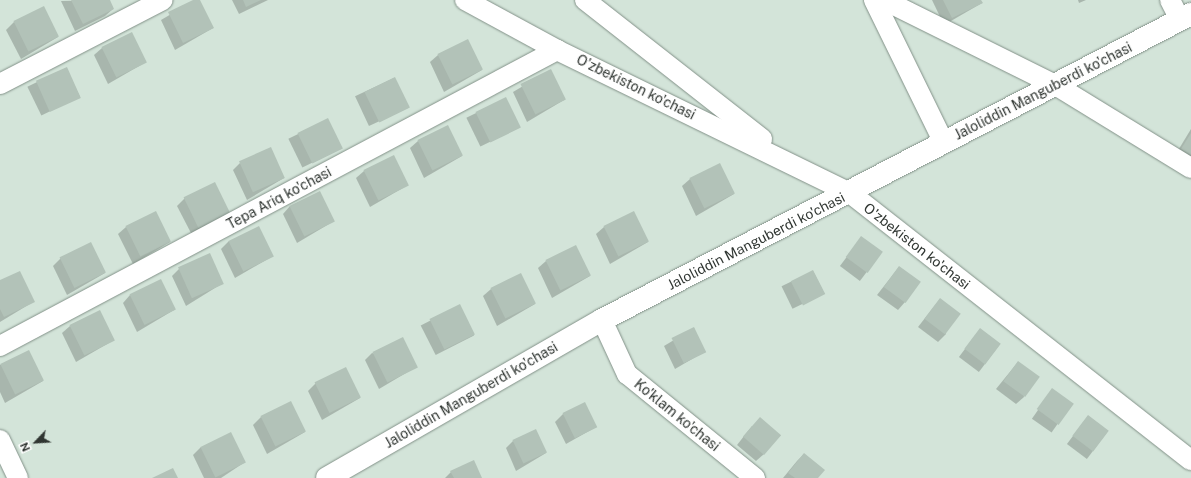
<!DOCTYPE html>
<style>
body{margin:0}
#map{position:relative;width:1191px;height:478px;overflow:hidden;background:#d3e4d9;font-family:"Public Sans",sans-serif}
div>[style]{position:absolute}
.shadow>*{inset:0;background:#0003;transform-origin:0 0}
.building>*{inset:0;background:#b2c2b8;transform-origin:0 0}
.roads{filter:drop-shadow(0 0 1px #829188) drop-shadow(0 0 1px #829188)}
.street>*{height:20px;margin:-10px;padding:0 10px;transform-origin:10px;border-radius:10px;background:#fff}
.secondary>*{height:22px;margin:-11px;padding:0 11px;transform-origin:11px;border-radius:11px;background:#fff}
span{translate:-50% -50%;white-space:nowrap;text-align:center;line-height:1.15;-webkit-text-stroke:3px #fff;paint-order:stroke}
.street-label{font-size:14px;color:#303632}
.north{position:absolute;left:16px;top:422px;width:40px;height:40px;-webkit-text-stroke:3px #fff;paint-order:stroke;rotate:245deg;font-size:11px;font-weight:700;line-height:16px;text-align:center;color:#303632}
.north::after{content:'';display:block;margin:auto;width:14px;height:18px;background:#303632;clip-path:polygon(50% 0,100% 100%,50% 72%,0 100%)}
</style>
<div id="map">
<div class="shadow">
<i style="clip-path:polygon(109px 0,113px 9px,105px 16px,75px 31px,61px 1px)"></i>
<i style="clip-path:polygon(195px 0,199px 0,213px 28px,175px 50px,161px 20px)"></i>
<i style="clip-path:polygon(232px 0,268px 0,239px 14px)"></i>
<i style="clip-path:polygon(932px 0,980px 0,982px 3px,944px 25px)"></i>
<i style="clip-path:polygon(1078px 0,1086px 0,1079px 3px)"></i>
<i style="clip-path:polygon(14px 22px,58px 37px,21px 59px,6px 30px)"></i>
<i style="clip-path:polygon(102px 48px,146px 62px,108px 84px,94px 55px)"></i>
<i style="clip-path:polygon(438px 55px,482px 70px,444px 92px,430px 62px)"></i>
<i style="left:66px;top:68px;width:32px;height:43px;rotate:64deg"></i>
<i style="clip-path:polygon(550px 70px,564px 100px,527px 122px,513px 92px)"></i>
<i style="left:394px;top:78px;width:33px;height:43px;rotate:65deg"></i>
<i style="left:505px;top:99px;width:32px;height:43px;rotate:64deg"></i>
<i style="left:327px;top:120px;width:32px;height:43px;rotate:64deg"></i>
<i style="clip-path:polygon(1191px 129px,1191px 167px,1174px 157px)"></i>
<i style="clip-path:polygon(418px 141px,462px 156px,424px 178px,410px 148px)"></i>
<i style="clip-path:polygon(240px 163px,284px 178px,247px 200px,233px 170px)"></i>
<i style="clip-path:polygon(364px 171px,408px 185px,370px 207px,356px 178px)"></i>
<i style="clip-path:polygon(690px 179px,734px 194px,696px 216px,682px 186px)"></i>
<i style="clip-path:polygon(185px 198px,229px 213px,192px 235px,177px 206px)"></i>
<i style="clip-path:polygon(290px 206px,334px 221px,297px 243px,283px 214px)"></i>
<i style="clip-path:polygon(126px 227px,170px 242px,133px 264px,118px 234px)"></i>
<i style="clip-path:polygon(604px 227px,648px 242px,610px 264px,596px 234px)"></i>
<i style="left:861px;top:238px;width:25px;height:35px;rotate:37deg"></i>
<i style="clip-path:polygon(229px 241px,273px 256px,235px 278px,221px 249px)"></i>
<i style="clip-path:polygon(61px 258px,105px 273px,67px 295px,53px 266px)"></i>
<i style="clip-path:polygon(546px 261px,590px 276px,552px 298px,538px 268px)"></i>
<i style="clip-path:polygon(899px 267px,905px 302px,898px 310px,877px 295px)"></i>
<i style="clip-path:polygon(179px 269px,223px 283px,186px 306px,172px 276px)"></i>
<i style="left:813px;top:271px;width:25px;height:35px;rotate:64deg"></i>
<i style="clip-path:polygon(0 282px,33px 302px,0 322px)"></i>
<i style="clip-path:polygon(491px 289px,535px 304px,497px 326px,483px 296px)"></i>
<i style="clip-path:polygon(130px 295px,174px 310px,137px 332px,123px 303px)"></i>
<i style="clip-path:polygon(940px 299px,946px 334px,938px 342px,918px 327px)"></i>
<i style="left:459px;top:306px;width:33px;height:43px;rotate:63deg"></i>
<i style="clip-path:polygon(70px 326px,114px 340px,76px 362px,62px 333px)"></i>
<i style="clip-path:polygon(694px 328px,704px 352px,675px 369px,664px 346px)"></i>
<i style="left:980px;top:329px;width:25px;height:35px;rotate:37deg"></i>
<i style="clip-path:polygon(29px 352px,43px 381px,5px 403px,0 392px,0 365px)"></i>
<i style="clip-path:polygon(372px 353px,416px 367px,379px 389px,365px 360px)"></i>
<i style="clip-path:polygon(1018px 362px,1024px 397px,1016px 404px,996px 389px)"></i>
<i style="clip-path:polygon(316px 383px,360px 398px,322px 420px,308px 391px)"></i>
<i style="left:1052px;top:390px;width:24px;height:35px;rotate:35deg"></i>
<i style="clip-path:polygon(563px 414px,596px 427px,566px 444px,555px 422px)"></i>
<i style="left:1088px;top:416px;width:25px;height:35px;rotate:37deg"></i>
<i style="clip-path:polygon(261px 417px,305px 432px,267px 454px,253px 425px)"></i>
<i style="clip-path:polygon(752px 426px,764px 454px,756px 461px,737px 445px)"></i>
<i style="clip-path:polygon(513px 441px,546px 453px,516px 471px,506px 448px)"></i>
<i style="clip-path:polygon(201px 447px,245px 462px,221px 478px,204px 478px,193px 455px)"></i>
<i style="clip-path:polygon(804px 454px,817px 478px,783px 478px,797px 461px)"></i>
<i style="clip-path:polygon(451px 472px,481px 478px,445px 478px)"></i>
</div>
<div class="building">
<i style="clip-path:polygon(71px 0,110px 0,114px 9px,83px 24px)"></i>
<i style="clip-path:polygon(193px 0,200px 0,214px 28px,183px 43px,168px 12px)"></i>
<i style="clip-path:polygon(243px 0,261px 0,246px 7px)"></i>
<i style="clip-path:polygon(943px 0,981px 0,983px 3px,952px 18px)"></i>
<i style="left:44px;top:6px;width:34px;height:34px;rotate:64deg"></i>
<i style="left:132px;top:32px;width:34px;height:34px;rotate:64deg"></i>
<i style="left:468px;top:39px;width:34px;height:34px;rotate:64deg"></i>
<i style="left:67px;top:67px;width:34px;height:34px;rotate:66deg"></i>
<i style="left:551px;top:69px;width:34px;height:34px;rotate:64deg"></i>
<i style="left:395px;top:77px;width:34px;height:34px;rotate:64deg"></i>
<i style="left:506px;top:97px;width:34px;height:34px;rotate:64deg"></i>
<i style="left:328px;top:118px;width:34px;height:34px;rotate:64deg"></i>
<i style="left:448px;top:125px;width:34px;height:34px;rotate:64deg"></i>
<i style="clip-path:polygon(1191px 133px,1191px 155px,1181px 149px)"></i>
<i style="left:271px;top:147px;width:34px;height:35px;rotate:66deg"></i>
<i style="left:394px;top:155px;width:34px;height:34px;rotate:64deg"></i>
<i style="left:720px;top:163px;width:34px;height:34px;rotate:64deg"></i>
<i style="left:215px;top:182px;width:34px;height:35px;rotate:64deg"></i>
<i style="left:320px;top:191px;width:34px;height:34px;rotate:64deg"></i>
<i style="left:156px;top:211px;width:34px;height:34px;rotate:64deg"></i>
<i style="left:634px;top:211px;width:34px;height:34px;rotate:64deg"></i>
<i style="left:259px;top:226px;width:34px;height:34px;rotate:64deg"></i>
<i style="left:861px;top:236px;width:27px;height:26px;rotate:36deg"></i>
<i style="left:91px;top:242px;width:34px;height:35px;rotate:64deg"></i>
<i style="left:576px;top:245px;width:34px;height:34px;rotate:64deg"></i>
<i style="left:210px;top:253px;width:34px;height:35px;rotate:66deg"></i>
<i style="left:899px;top:266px;width:27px;height:26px;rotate:36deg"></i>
<i style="left:813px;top:270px;width:27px;height:25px;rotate:63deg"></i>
<i style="clip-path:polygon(20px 271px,35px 302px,4px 317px,0 309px,0 280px)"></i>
<i style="left:521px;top:273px;width:34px;height:34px;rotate:64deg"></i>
<i style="left:161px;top:279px;width:34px;height:35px;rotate:64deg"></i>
<i style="left:940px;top:298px;width:26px;height:26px;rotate:37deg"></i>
<i style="left:460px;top:304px;width:34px;height:34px;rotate:64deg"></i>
<i style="left:100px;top:310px;width:34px;height:34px;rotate:64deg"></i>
<i style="left:694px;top:327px;width:28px;height:25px;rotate:64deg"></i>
<i style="left:980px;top:328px;width:26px;height:26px;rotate:37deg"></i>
<i style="left:403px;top:337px;width:34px;height:34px;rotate:64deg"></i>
<i style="left:29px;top:350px;width:34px;height:32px;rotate:64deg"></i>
<i style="left:1018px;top:361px;width:27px;height:25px;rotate:36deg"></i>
<i style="left:346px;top:367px;width:34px;height:35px;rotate:64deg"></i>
<i style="left:1052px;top:388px;width:27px;height:26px;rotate:36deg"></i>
<i style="left:291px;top:401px;width:34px;height:34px;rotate:64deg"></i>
<i style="left:585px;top:402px;width:28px;height:25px;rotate:64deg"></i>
<i style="left:1088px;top:415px;width:26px;height:26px;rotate:37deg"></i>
<i style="left:760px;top:417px;width:28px;height:26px;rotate:41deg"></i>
<i style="left:536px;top:429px;width:26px;height:26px;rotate:65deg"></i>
<i style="left:231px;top:432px;width:34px;height:34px;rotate:64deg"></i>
<i style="clip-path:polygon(804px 453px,825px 470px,818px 478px,795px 478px,788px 473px)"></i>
<i style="clip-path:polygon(474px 460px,482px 478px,454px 478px,450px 471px)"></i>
<i style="clip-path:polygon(173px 468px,178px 478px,152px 478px)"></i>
</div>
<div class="roads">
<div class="street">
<i style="left:465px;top:0;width:105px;rotate:28.5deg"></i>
<i style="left:557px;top:50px;width:326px;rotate:26deg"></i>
<i style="left:850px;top:193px;width:433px;rotate:38.1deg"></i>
<i style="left:585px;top:0;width:225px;rotate:38.1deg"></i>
<i style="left:874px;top:0;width:159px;rotate:63.9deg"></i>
<i style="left:884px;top:0;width:193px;rotate:26.4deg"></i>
<i style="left:1057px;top:86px;width:157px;rotate:31.5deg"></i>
<i style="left:1170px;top:0;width:22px;rotate:63deg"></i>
<i style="left:0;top:84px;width:183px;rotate:-27.3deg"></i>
<i style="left:602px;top:320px;width:60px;rotate:65.2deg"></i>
<i style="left:627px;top:374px;width:165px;rotate:39.1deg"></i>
<i style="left:0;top:346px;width:631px;rotate:-27.99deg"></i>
<i style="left:0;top:440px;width:42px;rotate:64.7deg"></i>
</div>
<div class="secondary">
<i style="left:327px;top:478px;width:317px;rotate:-29.9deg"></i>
<i style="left:602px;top:320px;width:664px;rotate:-27.45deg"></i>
</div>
</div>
<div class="street-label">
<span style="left:636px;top:87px;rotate:26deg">O'zbekiston ko'chasi</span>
<span style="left:1043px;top:91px;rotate:-27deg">Jaloliddin Manguberdi ko'chasi</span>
<span style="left:279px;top:198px;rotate:-28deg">Tepa Ariq ko'chasi</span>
<span style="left:756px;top:241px;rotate:-27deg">Jaloliddin Manguberdi ko'chasi</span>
<span style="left:917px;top:246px;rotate:38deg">O'zbekiston ko'chasi</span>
<span style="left:471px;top:395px;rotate:-30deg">Jaloliddin Manguberdi ko'chasi</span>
<span style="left:677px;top:415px;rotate:39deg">Ko'klam ko'chasi</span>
</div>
<div class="north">N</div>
</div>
